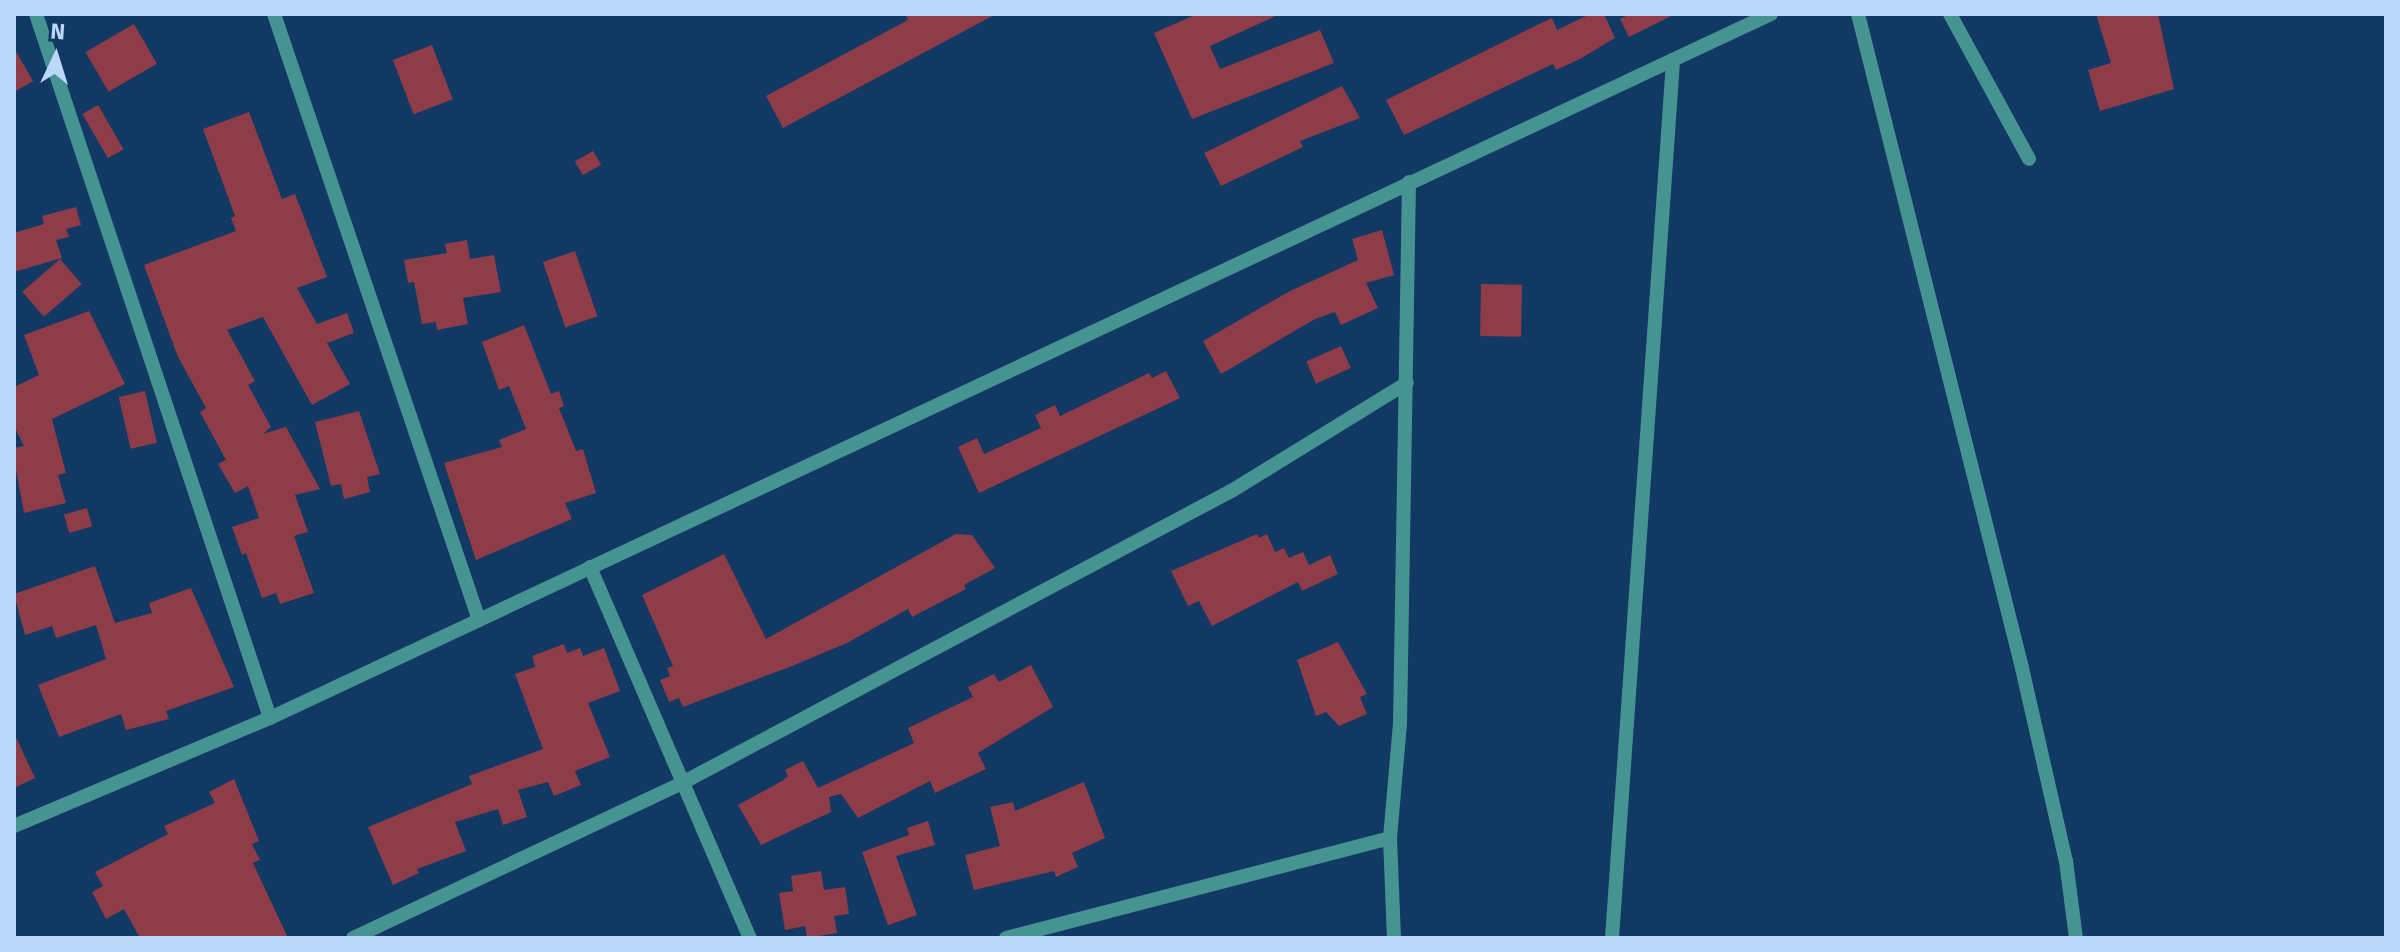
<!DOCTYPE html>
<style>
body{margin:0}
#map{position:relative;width:2400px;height:952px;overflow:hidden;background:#113964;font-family:"Fira Sans",sans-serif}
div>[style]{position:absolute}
.building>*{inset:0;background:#8d3c48;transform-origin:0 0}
.minor>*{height:14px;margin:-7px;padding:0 7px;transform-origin:7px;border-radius:7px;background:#469492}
span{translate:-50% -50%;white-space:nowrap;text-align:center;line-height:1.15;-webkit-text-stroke:7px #113964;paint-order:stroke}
.frame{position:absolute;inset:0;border:16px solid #bcd8f9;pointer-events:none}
.north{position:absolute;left:16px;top:16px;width:80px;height:80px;-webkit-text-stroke:6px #113964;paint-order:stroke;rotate:4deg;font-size:22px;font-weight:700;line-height:32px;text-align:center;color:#bcd8f9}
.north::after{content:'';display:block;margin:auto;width:28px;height:36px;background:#bcd8f9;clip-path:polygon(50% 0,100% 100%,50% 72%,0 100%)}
</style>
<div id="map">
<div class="building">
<i style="clip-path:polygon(905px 14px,996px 14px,783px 128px,766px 96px,908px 20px)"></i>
<i style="clip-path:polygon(1197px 14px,1280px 14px,1210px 46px,1220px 69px,1320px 30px,1334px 63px,1192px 119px,1154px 33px)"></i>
<i style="clip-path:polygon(1590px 14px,1604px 14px,1615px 38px,1580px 59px,1556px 70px,1553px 64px,1404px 135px,1386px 100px,1535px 26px,1552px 18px,1557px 30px)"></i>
<i style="clip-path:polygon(1630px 14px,1675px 14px,1629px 37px,1620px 19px)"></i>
<i style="clip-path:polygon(2096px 14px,2158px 14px,2174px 89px,2100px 111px,2088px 70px,2111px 63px)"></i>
<i style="left:134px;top:24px;width:46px;height:56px;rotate:60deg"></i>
<i style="left:432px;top:45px;width:58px;height:42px;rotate:69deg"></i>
<i style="clip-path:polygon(14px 48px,33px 81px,14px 92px)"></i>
<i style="clip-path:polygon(1342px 86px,1360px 118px,1300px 141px,1303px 147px,1221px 186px,1204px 153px)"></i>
<i style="left:98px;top:105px;width:51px;height:18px;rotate:60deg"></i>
<i style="clip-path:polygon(249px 112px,282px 199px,295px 194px,327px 277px,297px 288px,317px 324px,347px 313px,354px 333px,327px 343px,350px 384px,312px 405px,263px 317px,227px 330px,255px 381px,248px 385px,271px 427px,263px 434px,286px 427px,320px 489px,295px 495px,308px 532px,294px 536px,314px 593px,280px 604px,276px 593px,262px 598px,246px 553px,242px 555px,232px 527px,259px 518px,248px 486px,235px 493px,218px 464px,226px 460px,200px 412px,206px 408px,178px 357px,144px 265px,236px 231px,231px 218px,235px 216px,203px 129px)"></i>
<i style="left:593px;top:151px;width:16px;height:21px;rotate:60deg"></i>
<i style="clip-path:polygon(76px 207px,81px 225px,66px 229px,69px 237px,56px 240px,62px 258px,14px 272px,14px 233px,44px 224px,42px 216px)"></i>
<i style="clip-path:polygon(1382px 230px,1394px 275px,1366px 283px,1378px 308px,1341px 325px,1335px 312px,1315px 319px,1221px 374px,1203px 341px,1290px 291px,1358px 260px,1352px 239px)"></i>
<i style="clip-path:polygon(467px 240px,470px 259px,494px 255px,501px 292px,463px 298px,468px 324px,437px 330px,436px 322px,422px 324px,414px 282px,408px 283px,404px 260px,447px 253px,445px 244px)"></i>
<i style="left:575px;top:251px;width:69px;height:34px;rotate:71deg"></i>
<i style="left:60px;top:259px;width:33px;height:50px;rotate:49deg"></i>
<i style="left:1481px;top:284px;width:41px;height:52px;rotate:1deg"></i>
<i style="clip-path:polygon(89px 311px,125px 384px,52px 419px,66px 473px,58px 475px,66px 503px,24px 513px,14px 459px,14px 448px,24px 446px,14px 426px,14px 387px,39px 375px,24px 335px)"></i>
<i style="clip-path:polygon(524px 325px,551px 394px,559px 391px,564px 406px,559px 408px,576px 451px,583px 449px,596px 493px,565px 503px,572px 519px,476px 560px,444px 463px,502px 447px,499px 440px,526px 429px,509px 386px,499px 390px,482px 342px)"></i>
<i style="left:1341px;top:346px;width:24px;height:38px;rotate:66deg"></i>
<i style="clip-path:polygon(1166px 371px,1180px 398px,979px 493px,958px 447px,977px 438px,984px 454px,1041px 428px,1035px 415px,1055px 405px,1060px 416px,1149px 373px,1152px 378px)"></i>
<i style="left:145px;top:391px;width:53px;height:27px;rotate:77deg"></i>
<i style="clip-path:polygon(359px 411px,380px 474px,367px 477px,370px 492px,344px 499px,341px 484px,331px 486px,315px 422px)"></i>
<i style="left:87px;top:508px;width:19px;height:24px;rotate:74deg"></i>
<i style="clip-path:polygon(956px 534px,972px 535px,995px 568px,964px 585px,966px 589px,912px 617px,908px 609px,847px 643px,792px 666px,683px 707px,679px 698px,669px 702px,660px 680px,670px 676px,667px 668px,673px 666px,642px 595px,724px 554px,766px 639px)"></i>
<i style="clip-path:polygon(1257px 534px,1259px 538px,1267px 534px,1275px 552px,1284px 548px,1289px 558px,1303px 552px,1309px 565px,1330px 555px,1338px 574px,1302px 591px,1298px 582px,1212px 626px,1199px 601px,1188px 606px,1171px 571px)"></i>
<i style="clip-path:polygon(95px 566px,115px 623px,152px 613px,149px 603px,191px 588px,234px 687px,166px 711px,169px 719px,126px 730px,121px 714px,59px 737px,38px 685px,106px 659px,96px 625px,56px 638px,52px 626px,25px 635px,14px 594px)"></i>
<i style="clip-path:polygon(1338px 642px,1367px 694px,1360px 697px,1367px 714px,1339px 726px,1326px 712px,1316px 716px,1297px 660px)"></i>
<i style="clip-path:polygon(564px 644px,567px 653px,580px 648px,583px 656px,604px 648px,620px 691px,588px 703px,610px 757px,575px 771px,581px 785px,554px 796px,548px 782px,518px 790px,527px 817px,503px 825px,498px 809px,455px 822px,466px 851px,417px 869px,419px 873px,393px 885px,368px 827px,472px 784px,469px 776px,543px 749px,515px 674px,535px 667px,532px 656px)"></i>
<i style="clip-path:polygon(1031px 665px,1053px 707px,978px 753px,986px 769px,935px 793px,930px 781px,858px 818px,841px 794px,829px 797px,831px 812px,761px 845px,738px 805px,782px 781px,788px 776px,785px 770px,803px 761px,818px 788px,914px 743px,908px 728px,973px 697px,968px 687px,994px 674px,999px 682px)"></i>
<i style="clip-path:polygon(14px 733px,35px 778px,14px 788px)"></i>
<i style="clip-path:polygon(234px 779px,259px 841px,252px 844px,260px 860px,253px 863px,288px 938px,140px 938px,124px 909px,106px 919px,92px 892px,103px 886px,95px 872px,168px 834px,164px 826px,215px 803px,209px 792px)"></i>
<i style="clip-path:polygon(1084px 782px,1105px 838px,1072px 853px,1078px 867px,1056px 877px,1054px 871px,974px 890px,965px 855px,1000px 846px,990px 807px,1013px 802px,1015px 811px)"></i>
<i style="clip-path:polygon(928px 821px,935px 845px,896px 856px,917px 915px,888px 925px,862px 852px,909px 835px,907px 828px)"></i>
<i style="clip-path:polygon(821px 871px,824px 890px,845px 887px,849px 914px,834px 916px,837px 933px,807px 938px,805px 926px,785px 930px,779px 893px,793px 891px,791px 876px)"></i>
</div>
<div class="minor">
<i style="left:36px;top:14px;width:742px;rotate:71.61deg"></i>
<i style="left:274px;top:14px;width:640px;rotate:71.31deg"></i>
<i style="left:1858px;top:14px;width:674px;rotate:75.92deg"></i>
<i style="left:2022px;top:668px;width:198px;rotate:77.2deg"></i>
<i style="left:2066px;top:861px;width:78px;rotate:82.6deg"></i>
<i style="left:1950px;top:14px;width:165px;rotate:61.4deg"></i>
<i style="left:590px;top:567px;width:404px;rotate:66.7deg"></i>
<i style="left:14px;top:826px;width:278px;rotate:-22.9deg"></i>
<i style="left:270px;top:718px;width:1658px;rotate:-25.13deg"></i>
<i style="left:353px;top:938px;width:364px;rotate:-25.2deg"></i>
<i style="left:682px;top:783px;width:624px;rotate:-28deg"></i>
<i style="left:1233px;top:490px;width:204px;rotate:-31.6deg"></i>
<i style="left:1006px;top:938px;width:397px;rotate:-14.6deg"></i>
<i style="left:1394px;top:938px;width:100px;rotate:-92.3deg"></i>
<i style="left:1390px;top:838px;width:114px;rotate:-85deg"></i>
<i style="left:1400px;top:724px;width:542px;rotate:-89.05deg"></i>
<i style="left:1612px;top:938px;width:878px;rotate:-86.02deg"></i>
</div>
<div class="frame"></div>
<div class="north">N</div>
</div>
